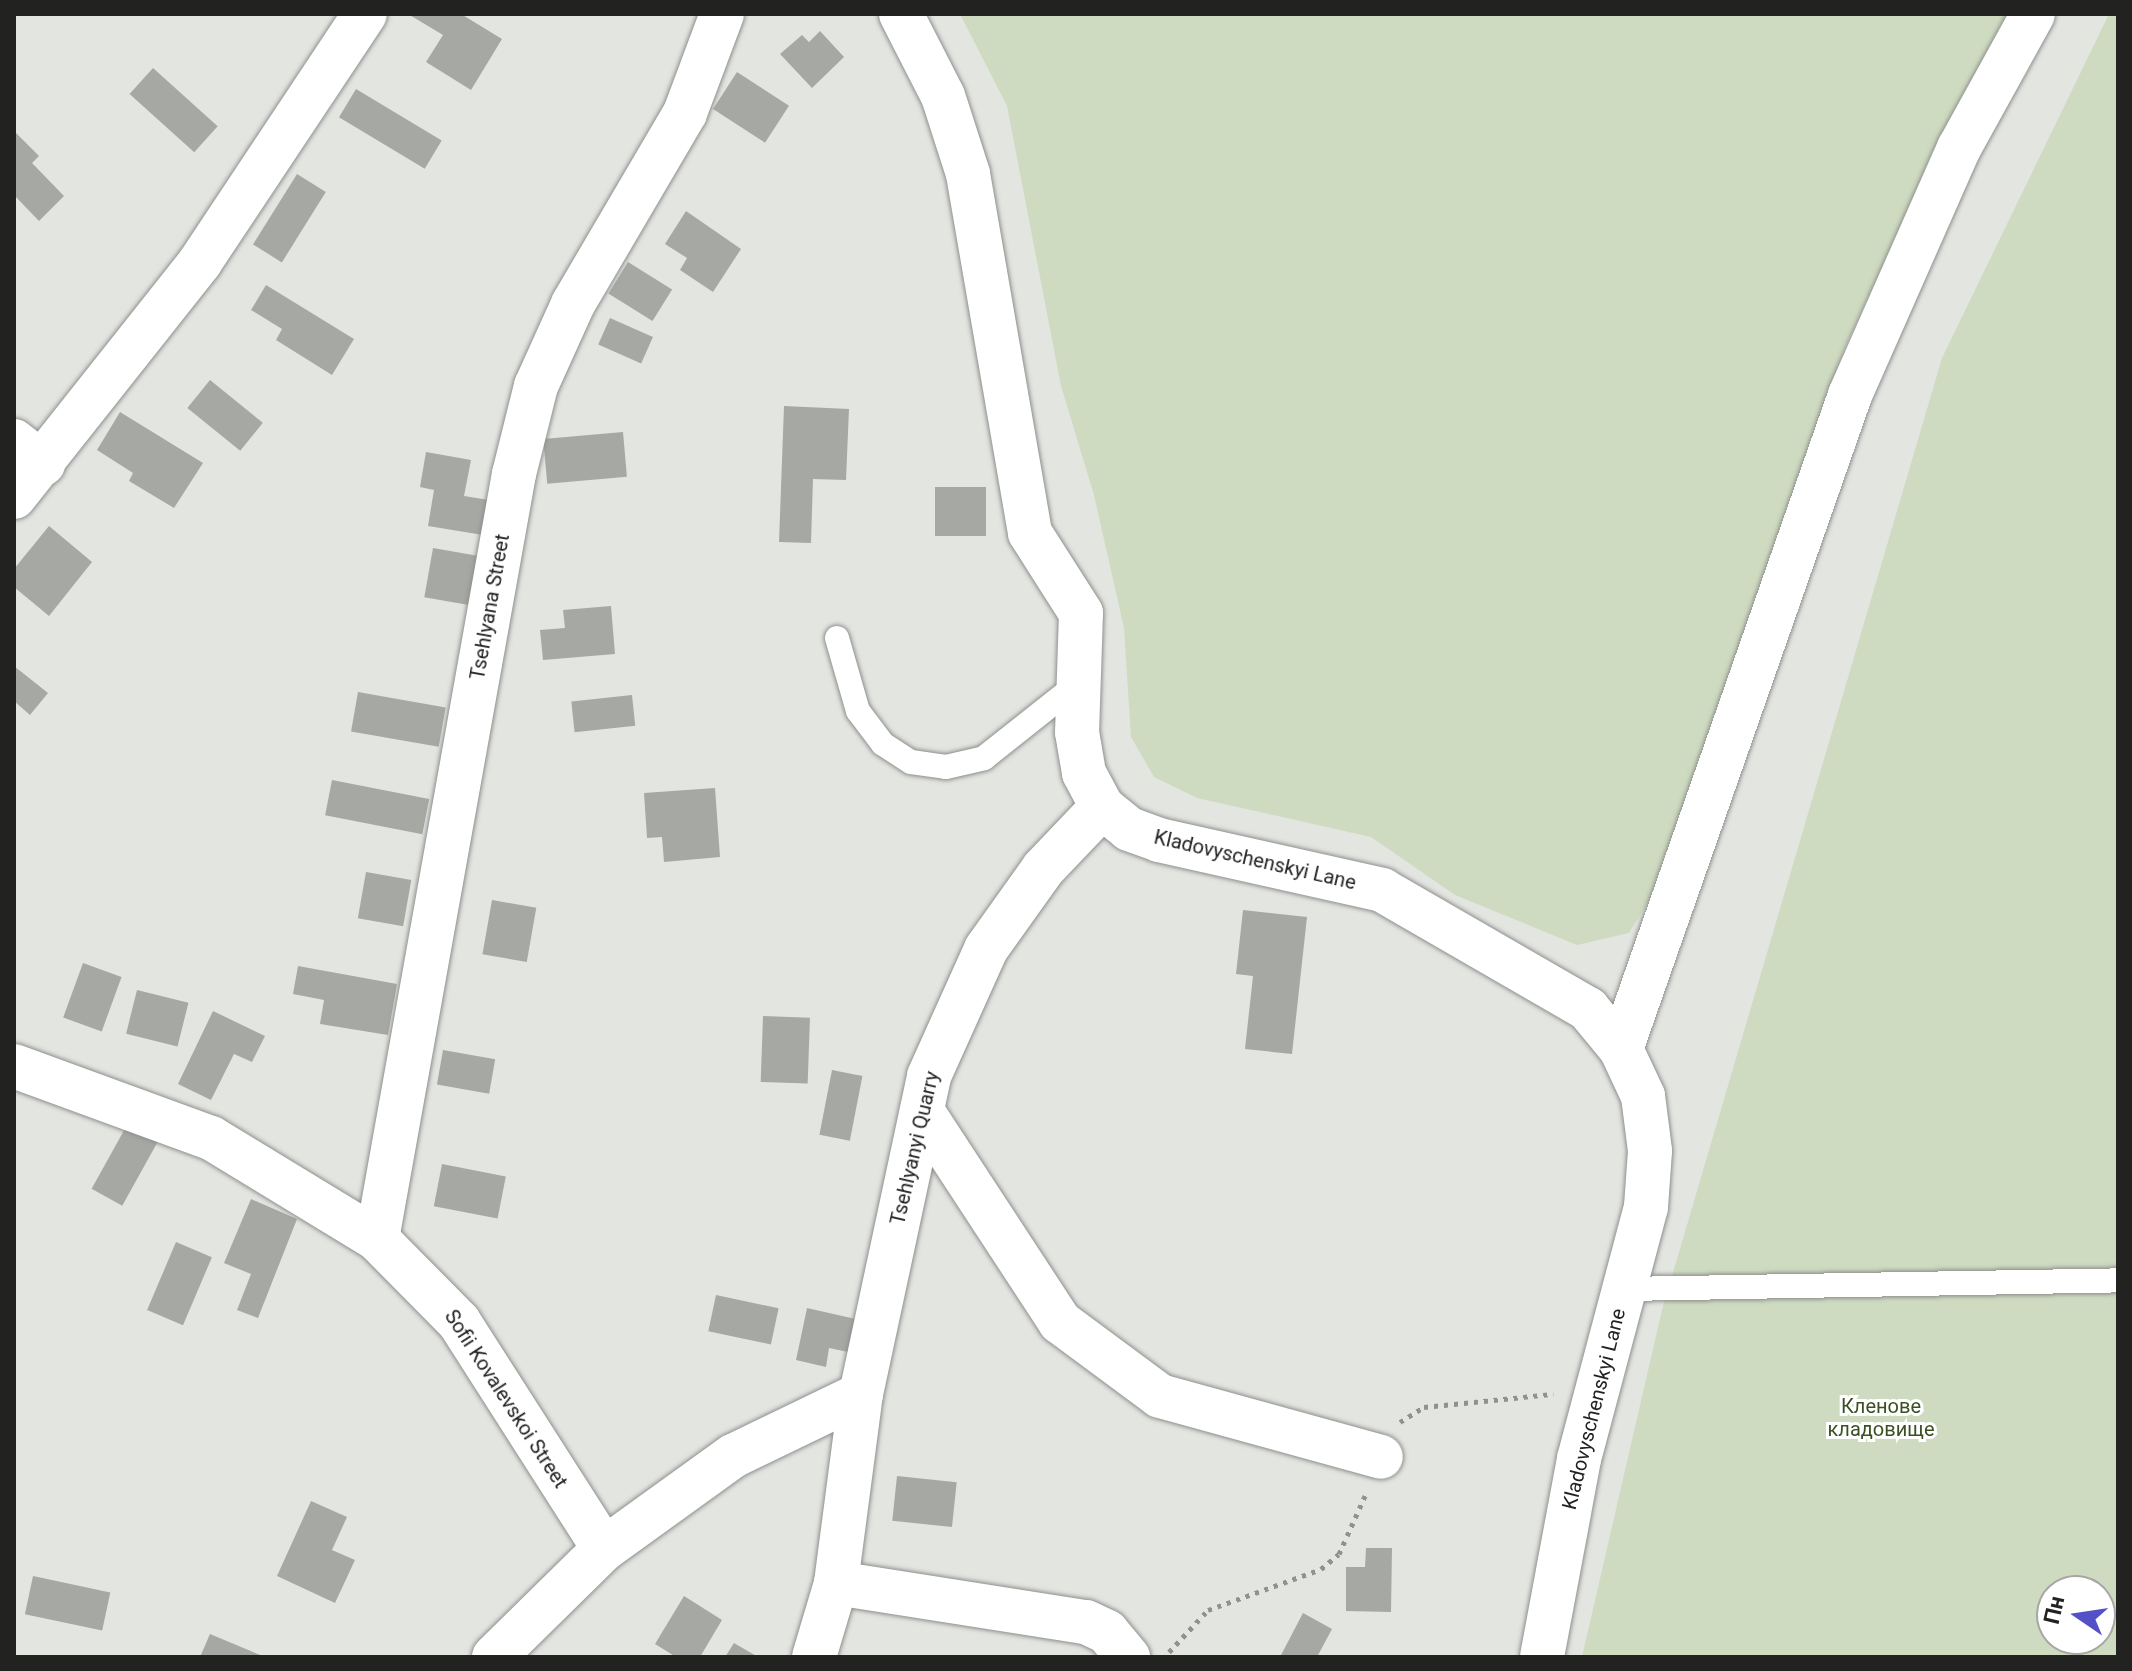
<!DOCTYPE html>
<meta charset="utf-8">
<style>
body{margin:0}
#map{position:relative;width:2132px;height:1671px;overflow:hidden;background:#e3e5e1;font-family:Roboto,sans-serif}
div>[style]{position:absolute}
.green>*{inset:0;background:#cedbc0}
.building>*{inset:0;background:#a6a8a4;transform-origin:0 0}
.path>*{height:5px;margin-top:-2.5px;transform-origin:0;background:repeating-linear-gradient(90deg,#91928f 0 4px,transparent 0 10px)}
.roads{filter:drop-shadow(0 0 2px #8e908d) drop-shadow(0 0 2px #8e908d)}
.service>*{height:24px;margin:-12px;padding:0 12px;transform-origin:12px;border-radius:12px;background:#fff}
.minor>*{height:44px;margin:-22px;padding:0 22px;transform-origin:22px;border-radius:22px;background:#fff}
span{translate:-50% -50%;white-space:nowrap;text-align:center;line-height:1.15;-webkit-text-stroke:6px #fff;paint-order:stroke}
.street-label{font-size:20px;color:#222321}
.park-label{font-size:20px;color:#3b4f22}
.frame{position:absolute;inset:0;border:16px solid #222321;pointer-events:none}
.north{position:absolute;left:2036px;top:1575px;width:80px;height:80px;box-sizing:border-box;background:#fff;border:2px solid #a7a7a6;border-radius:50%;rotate:283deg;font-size:22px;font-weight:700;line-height:32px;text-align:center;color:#222321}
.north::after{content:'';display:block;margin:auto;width:28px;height:36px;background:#5451c8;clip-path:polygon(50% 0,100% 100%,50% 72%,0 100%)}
</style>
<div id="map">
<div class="green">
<i style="clip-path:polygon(960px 14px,2013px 14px,1944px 134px,1844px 349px,1662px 880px,1629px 933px,1577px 945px,1455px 895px,1371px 837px,1197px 798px,1154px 777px,1131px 737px,1124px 628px,1094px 495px,1061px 386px,1007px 106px)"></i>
<i style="clip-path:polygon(evenodd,2109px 14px,2118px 14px,2118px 1657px,1582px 1657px,1662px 1310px,1942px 358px,2109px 14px,2052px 1591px,2100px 1591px,2100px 1639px,2052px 1639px,2052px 1591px)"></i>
</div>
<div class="building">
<i style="clip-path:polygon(408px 14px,461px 14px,502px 39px,471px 90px,426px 62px,443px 35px)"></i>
<i style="clip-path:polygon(820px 31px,844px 57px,812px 88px,780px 54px,802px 35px,809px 42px)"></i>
<i style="left:153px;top:68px;width:87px;height:35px;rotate:42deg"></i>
<i style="left:737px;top:72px;width:62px;height:44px;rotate:33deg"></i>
<i style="left:356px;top:89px;width:100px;height:33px;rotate:31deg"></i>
<i style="clip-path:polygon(14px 131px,39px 156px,32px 163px,64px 196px,39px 221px,14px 195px)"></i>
<i style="left:297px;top:174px;width:34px;height:83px;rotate:32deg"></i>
<i style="clip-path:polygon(686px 211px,741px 249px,713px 292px,680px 270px,687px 258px,665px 244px)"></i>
<i style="left:628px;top:262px;width:52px;height:37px;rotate:32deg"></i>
<i style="clip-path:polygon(266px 285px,354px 339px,332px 375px,276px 340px,282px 329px,251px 310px)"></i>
<i style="left:610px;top:318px;width:47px;height:29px;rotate:24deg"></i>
<i style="left:210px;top:380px;width:68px;height:36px;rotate:39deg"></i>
<i style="clip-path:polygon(784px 406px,849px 409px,846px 480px,813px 479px,811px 543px,779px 542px)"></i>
<i style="clip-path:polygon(120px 412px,203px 463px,174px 508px,129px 481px,133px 473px,97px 450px)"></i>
<i style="left:623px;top:432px;width:45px;height:80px;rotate:85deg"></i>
<i style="clip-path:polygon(426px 452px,471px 460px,464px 496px,489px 500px,483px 535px,428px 526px,434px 490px,420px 487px)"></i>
<i style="left:986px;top:487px;width:49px;height:51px;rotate:90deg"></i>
<i style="clip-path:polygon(49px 526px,92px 562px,49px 616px,14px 587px,14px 569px)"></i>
<i style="left:433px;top:548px;width:48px;height:50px;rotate:10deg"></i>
<i style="clip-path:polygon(611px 606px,615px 654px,543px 660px,540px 630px,565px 628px,563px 610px)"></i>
<i style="clip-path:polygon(14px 666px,48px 693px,30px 715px,14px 701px)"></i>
<i style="left:358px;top:692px;width:89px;height:40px;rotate:10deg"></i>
<i style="left:632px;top:695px;width:31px;height:61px;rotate:84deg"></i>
<i style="left:332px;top:780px;width:99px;height:36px;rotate:11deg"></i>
<i style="clip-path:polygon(715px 788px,720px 857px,664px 862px,662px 837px,647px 838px,644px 793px)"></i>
<i style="left:366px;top:872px;width:46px;height:47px;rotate:10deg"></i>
<i style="left:492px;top:900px;width:45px;height:55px;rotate:10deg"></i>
<i style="clip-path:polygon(1243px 910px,1307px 917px,1292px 1054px,1245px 1049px,1253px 976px,1236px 974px)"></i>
<i style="left:83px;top:963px;width:41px;height:58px;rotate:20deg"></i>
<i style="clip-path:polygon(298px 966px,397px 984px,388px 1035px,320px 1024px,324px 1000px,293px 994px)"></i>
<i style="left:137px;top:990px;width:53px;height:45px;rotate:14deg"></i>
<i style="clip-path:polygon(213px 1011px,265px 1036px,252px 1062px,234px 1054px,211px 1100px,178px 1084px)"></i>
<i style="left:763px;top:1016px;width:47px;height:66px;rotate:2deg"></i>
<i style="left:443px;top:1050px;width:53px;height:35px;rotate:10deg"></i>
<i style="left:832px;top:1070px;width:31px;height:66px;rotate:11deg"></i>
<i style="left:127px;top:1125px;width:35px;height:73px;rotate:29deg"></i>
<i style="left:442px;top:1164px;width:65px;height:43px;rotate:11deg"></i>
<i style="clip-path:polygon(251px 1199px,297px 1219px,258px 1318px,237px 1310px,251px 1274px,224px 1263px)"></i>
<i style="left:176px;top:1242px;width:39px;height:74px;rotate:23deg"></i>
<i style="left:716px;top:1295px;width:64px;height:37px;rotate:12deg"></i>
<i style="clip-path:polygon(807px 1308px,860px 1320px,853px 1353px,829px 1348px,826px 1367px,796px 1360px)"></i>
<i style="left:897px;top:1476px;width:60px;height:45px;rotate:6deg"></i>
<i style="clip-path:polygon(311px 1501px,347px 1517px,332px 1550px,355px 1560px,335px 1603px,277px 1576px)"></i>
<i style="clip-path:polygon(1366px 1548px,1392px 1548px,1391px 1612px,1346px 1611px,1346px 1567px,1365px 1567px)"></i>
<i style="left:33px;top:1576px;width:79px;height:39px;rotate:12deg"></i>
<i style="clip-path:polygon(684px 1596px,722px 1620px,700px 1657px,676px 1657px,655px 1644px)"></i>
<i style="clip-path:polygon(1303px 1613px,1332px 1629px,1317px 1657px,1280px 1657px)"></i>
<i style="clip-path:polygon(210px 1634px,265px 1657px,200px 1657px)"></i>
<i style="clip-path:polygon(734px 1643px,758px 1657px,725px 1657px)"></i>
</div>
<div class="path">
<i style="left:1400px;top:1422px;width:28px;rotate:-32deg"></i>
<i style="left:1424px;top:1407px;width:130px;rotate:-5.8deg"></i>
<i style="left:1169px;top:1652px;width:57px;rotate:-47.1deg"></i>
<i style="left:1208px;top:1610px;width:120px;rotate:-19.9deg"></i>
<i style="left:1321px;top:1569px;width:23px;rotate:-40deg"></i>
<i style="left:1339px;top:1554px;width:64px;rotate:-65.9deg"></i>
</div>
<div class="roads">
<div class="service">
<i style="left:837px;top:638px;width:76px;rotate:74deg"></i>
<i style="left:858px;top:711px;width:41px;rotate:52.9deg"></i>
<i style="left:883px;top:744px;width:33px;rotate:33deg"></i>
<i style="left:911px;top:762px;width:35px;rotate:8deg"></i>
<i style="left:946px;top:767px;width:39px;rotate:-13deg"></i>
<i style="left:984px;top:758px;width:122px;rotate:-38.4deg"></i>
<i style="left:1624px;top:1289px;width:494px;rotate:-1deg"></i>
</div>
<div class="minor">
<i style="left:901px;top:14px;width:92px;rotate:62.9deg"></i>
<i style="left:943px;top:96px;width:82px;rotate:72.2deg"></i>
<i style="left:968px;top:174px;width:364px;rotate:80.2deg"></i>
<i style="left:1030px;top:533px;width:95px;rotate:57.5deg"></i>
<i style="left:1081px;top:613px;width:119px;rotate:91.9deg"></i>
<i style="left:1077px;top:732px;width:42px;rotate:80.3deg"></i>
<i style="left:1084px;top:773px;width:38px;rotate:62deg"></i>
<i style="left:1102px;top:807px;width:35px;rotate:39deg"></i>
<i style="left:1129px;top:829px;width:32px;rotate:20deg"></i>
<i style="left:1159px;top:840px;width:229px;rotate:12.6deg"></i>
<i style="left:1382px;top:890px;width:238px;rotate:30deg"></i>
<i style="left:1588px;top:1009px;width:52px;rotate:50.5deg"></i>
<i style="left:1621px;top:1049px;width:52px;rotate:64.9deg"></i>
<i style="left:1643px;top:1096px;width:55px;rotate:82.7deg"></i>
<i style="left:1650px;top:1151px;width:56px;rotate:94.1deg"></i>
<i style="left:1646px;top:1207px;width:261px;rotate:104.9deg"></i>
<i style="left:1579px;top:1459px;width:201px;rotate:100.6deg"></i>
<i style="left:14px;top:441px;width:37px;rotate:38deg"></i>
<i style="left:14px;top:497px;width:300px;rotate:-51.6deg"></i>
<i style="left:200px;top:262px;width:298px;rotate:-56.4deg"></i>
<i style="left:1621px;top:1049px;width:693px;rotate:-70.7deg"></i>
<i style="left:1850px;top:395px;width:270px;rotate:-66.2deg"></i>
<i style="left:1959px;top:148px;width:153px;rotate:-61.1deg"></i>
<i style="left:14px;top:1066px;width:210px;rotate:20.1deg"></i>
<i style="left:211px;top:1138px;width:194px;rotate:31.3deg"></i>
<i style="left:377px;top:1239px;width:117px;rotate:45.3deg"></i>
<i style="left:459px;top:1322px;width:269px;rotate:57.4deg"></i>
<i style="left:922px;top:1111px;width:252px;rotate:56.8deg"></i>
<i style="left:1060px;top:1322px;width:124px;rotate:36.5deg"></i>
<i style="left:1160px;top:1396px;width:229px;rotate:15.4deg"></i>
<i style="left:377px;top:1239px;width:777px;rotate:-79.85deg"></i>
<i style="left:514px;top:474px;width:91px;rotate:-76deg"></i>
<i style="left:536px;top:386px;width:90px;rotate:-65.7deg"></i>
<i style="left:573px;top:304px;width:221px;rotate:-59.6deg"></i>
<i style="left:685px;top:113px;width:106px;rotate:-69.5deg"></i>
<i style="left:836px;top:1583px;width:253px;rotate:8.9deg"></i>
<i style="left:1086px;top:1622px;width:23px;rotate:25deg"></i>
<i style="left:1107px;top:1632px;width:33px;rotate:50deg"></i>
<i style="left:494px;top:1657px;width:154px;rotate:-44.5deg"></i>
<i style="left:604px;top:1549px;width:159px;rotate:-35.8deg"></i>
<i style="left:733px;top:1456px;width:142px;rotate:-25.8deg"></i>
<i style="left:814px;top:1657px;width:77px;rotate:-73.4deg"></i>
<i style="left:836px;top:1583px;width:191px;rotate:-82.5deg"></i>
<i style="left:861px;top:1394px;width:325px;rotate:-77.9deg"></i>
<i style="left:929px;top:1076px;width:139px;rotate:-65.8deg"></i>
<i style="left:986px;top:949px;width:98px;rotate:-54.5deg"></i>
<i style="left:1043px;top:869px;width:86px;rotate:-46.4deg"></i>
</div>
</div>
<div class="street-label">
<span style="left:490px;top:607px;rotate:-80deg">Tsehlyana Street</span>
<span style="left:1255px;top:860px;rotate:13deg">Kladovyschenskyi Lane</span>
<span style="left:915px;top:1148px;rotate:-77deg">Tsehlyanyi Quarry</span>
<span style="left:506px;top:1399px;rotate:57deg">Sofii Kovalevskoi Street</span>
<span style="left:1594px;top:1409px;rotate:-76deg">Kladovyschenskyi Lane</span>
</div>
<div class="park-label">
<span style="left:1881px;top:1418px">Кленове<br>кладовище</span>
</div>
<div class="frame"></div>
<div class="north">Пн</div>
</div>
